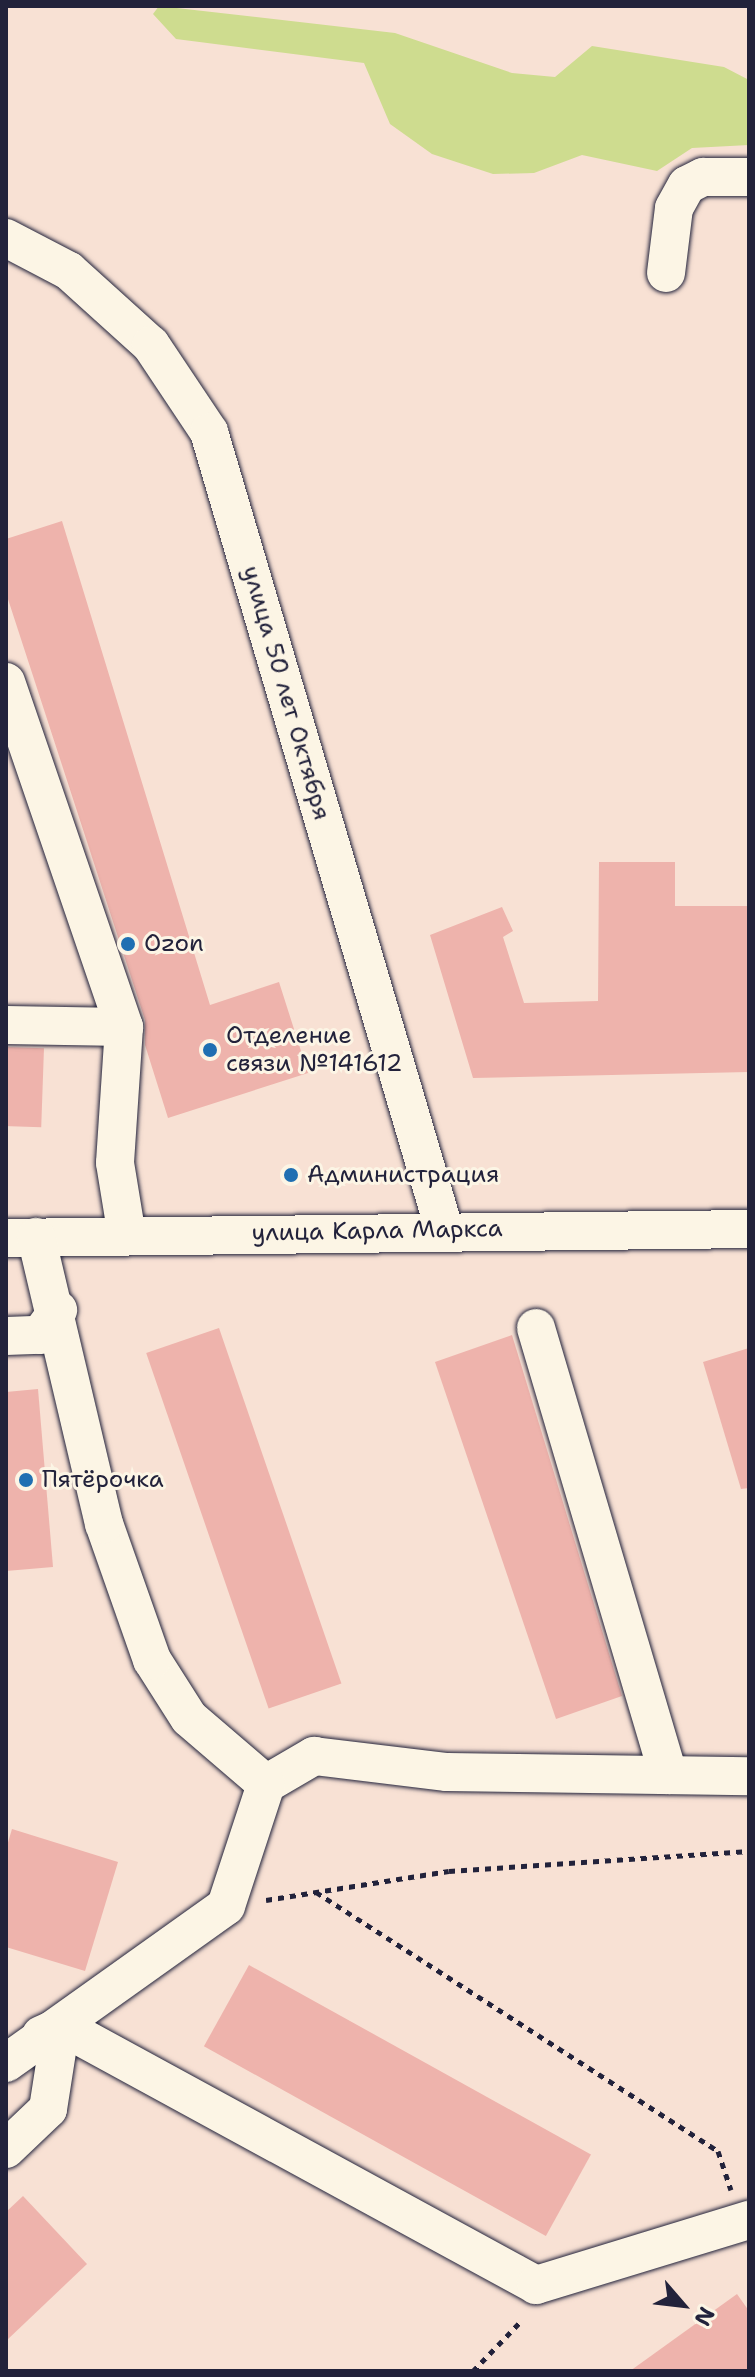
<!DOCTYPE html>
<meta charset="utf-8">
<style>
body{margin:0}
#map{position:relative;width:755px;height:2377px;overflow:hidden;background:#f8e1d4;font-family:"Shantell Sans",sans-serif}
div>[style]{position:absolute}
.green>*{inset:0;background:#cedc8f}
.building>*{inset:0;background:#eeb3ac;transform-origin:0 0}
.path>*{height:5px;margin-top:-2.5px;transform-origin:0;background:repeating-linear-gradient(90deg,#22223b 0 6px,transparent 0 12px)}
.roads{filter:drop-shadow(0 0 2px #22223b) drop-shadow(0 0 2px #22223b)}
.minor>*{height:38px;margin:-19px;padding:0 19px;transform-origin:19px;border-radius:19px;background:#fcf5e5}
.dots>*{width:22px;height:22px;translate:-50% -50%;box-sizing:border-box;border:4px solid #fcf5e5;border-radius:50%}
span{translate:-50% -50%;white-space:nowrap;text-align:center;line-height:1.15;-webkit-text-stroke:6px #fcf5e5;paint-order:stroke}
.street-label{font-size:24px;color:#22223b}
.poi-label{font-size:24px;color:#22223b}
.left{translate:0 -50%;text-align:left}
.frame{position:absolute;inset:0;border:8px solid #22223b;pointer-events:none}
.north{position:absolute;left:643px;top:2265px;width:80px;height:80px;-webkit-text-stroke:6px #fcf5e5;paint-order:stroke;rotate:118deg;font-size:22px;font-weight:700;line-height:32px;text-align:center;color:#22223b}
.north::after{content:'';display:block;margin:auto;width:28px;height:36px;background:#22223b;clip-path:polygon(50% 0,100% 100%,50% 72%,0 100%)}
</style>
<div id="map">
<div class="green">
<i style="clip-path:polygon(159px 6px,395px 33px,512px 73px,555px 77px,592px 46px,724px 67px,749px 80px,749px 145px,692px 148px,657px 171px,582px 155px,534px 173px,493px 174px,432px 154px,390px 124px,364px 63px,176px 39px,153px 14px)"></i>
</div>
<div class="building">
<i style="clip-path:polygon(62px 521px,210px 1005px,279px 982px,308px 1073px,168px 1118px,145px 1045px,145px 1020px,6px 593px,6px 539px)"></i>
<i style="clip-path:polygon(599px 862px,675px 862px,675px 906px,749px 906px,749px 1072px,473px 1078px,430px 935px,502px 907px,513px 931px,503px 937px,524px 1003px,598px 1001px)"></i>
<i style="left:6px;top:1047px;width:38px;height:79px;rotate:2deg"></i>
<i style="left:219px;top:1328px;width:376px;height:77px;rotate:71deg"></i>
<i style="clip-path:polygon(512px 1335px,622px 1696px,556px 1719px,435px 1362px)"></i>
<i style="clip-path:polygon(749px 1348px,749px 1488px,741px 1489px,703px 1362px)"></i>
<i style="clip-path:polygon(38px 1389px,53px 1567px,6px 1571px,6px 1392px)"></i>
<i style="clip-path:polygon(12px 1829px,118px 1862px,85px 1971px,6px 1947px,6px 1849px)"></i>
<i style="left:249px;top:1965px;width:391px;height:93px;rotate:29deg"></i>
<i style="clip-path:polygon(23px 2196px,87px 2264px,6px 2341px,6px 2212px)"></i>
<i style="clip-path:polygon(737px 2294px,749px 2311px,749px 2371px,630px 2371px)"></i>
</div>
<div class="path">
<i style="left:316px;top:1892px;width:478px;rotate:32.8deg"></i>
<i style="left:718px;top:2151px;width:41px;rotate:71.6deg"></i>
<i style="left:266px;top:1900px;width:185px;rotate:-9deg"></i>
<i style="left:449px;top:1871px;width:301px;rotate:-3.8deg"></i>
<i style="left:473px;top:2371px;width:71px;rotate:-46.1deg"></i>
</div>
<div class="roads">
<div class="minor">
<i style="left:6px;top:238px;width:71px;rotate:27.6deg"></i>
<i style="left:69px;top:271px;width:110px;rotate:42.1deg"></i>
<i style="left:151px;top:345px;width:105px;rotate:56.3deg"></i>
<i style="left:209px;top:432px;width:831px;rotate:73.57deg"></i>
<i style="left:666px;top:273px;width:65px;rotate:-83deg"></i>
<i style="left:674px;top:208px;width:26px;rotate:-61deg"></i>
<i style="left:687px;top:185px;width:18px;rotate:-27deg"></i>
<i style="left:703px;top:177px;width:46px"></i>
<i style="left:6px;top:682px;width:365px;rotate:71.1deg"></i>
<i style="left:124px;top:1027px;width:118px;rotate:-179deg"></i>
<i style="left:124px;top:1027px;width:136px;rotate:93.8deg"></i>
<i style="left:115px;top:1163px;width:74px;rotate:80.7deg"></i>
<i style="left:6px;top:1238px;width:743px;rotate:-0.69deg"></i>
<i style="left:536px;top:1328px;width:466px;rotate:73.5deg"></i>
<i style="left:6px;top:1336px;width:34px;rotate:-2deg"></i>
<i style="left:40px;top:1335px;width:31px;rotate:-54deg"></i>
<i style="left:266px;top:1784px;width:56px;rotate:-30.3deg"></i>
<i style="left:314px;top:1756px;width:134px;rotate:6.9deg"></i>
<i style="left:447px;top:1772px;width:302px;rotate:0.8deg"></i>
<i style="left:41px;top:2035px;width:22px;rotate:-24deg"></i>
<i style="left:61px;top:2026px;width:541px;rotate:28.6deg"></i>
<i style="left:536px;top:2285px;width:223px;rotate:-17deg"></i>
<i style="left:6px;top:2063px;width:270px;rotate:-35.5deg"></i>
<i style="left:226px;top:1906px;width:128px;rotate:-71.8deg"></i>
<i style="left:266px;top:1784px;width:101px;rotate:-139.4deg"></i>
<i style="left:189px;top:1718px;width:69px;rotate:-122.5deg"></i>
<i style="left:152px;top:1660px;width:144px;rotate:-109.4deg"></i>
<i style="left:104px;top:1524px;width:295px;rotate:-103.3deg"></i>
<i style="left:6px;top:2149px;width:58px;rotate:-43.6deg"></i>
<i style="left:48px;top:2109px;width:84px;rotate:-81.1deg"></i>
</div>
</div>
<div class="dots">
<i style="left:128px;top:944px;background:#1f6fb2"></i>
<i style="left:210px;top:1050px;background:#1f6fb2"></i>
<i style="left:291px;top:1175px;background:#1f6fb2"></i>
<i style="left:26px;top:1480px;background:#1f6fb2"></i>
</div>
<div class="street-label">
<span style="left:286px;top:693px;rotate:74deg">улица 50 лет Октября</span>
<span style="left:377px;top:1231px;rotate:-1deg">улица Карла Маркса</span>
</div>
<div class="poi-label">
<span class="left" style="left:144px;top:944px">Ozon</span>
<span class="left" style="left:226px;top:1050px">Отделение<br>связи №141612</span>
<span class="left" style="left:307px;top:1175px">Администрация</span>
<span class="left" style="left:42px;top:1480px">Пятёрочка</span>
</div>
<div class="frame"></div>
<div class="north">N</div>
</div>
